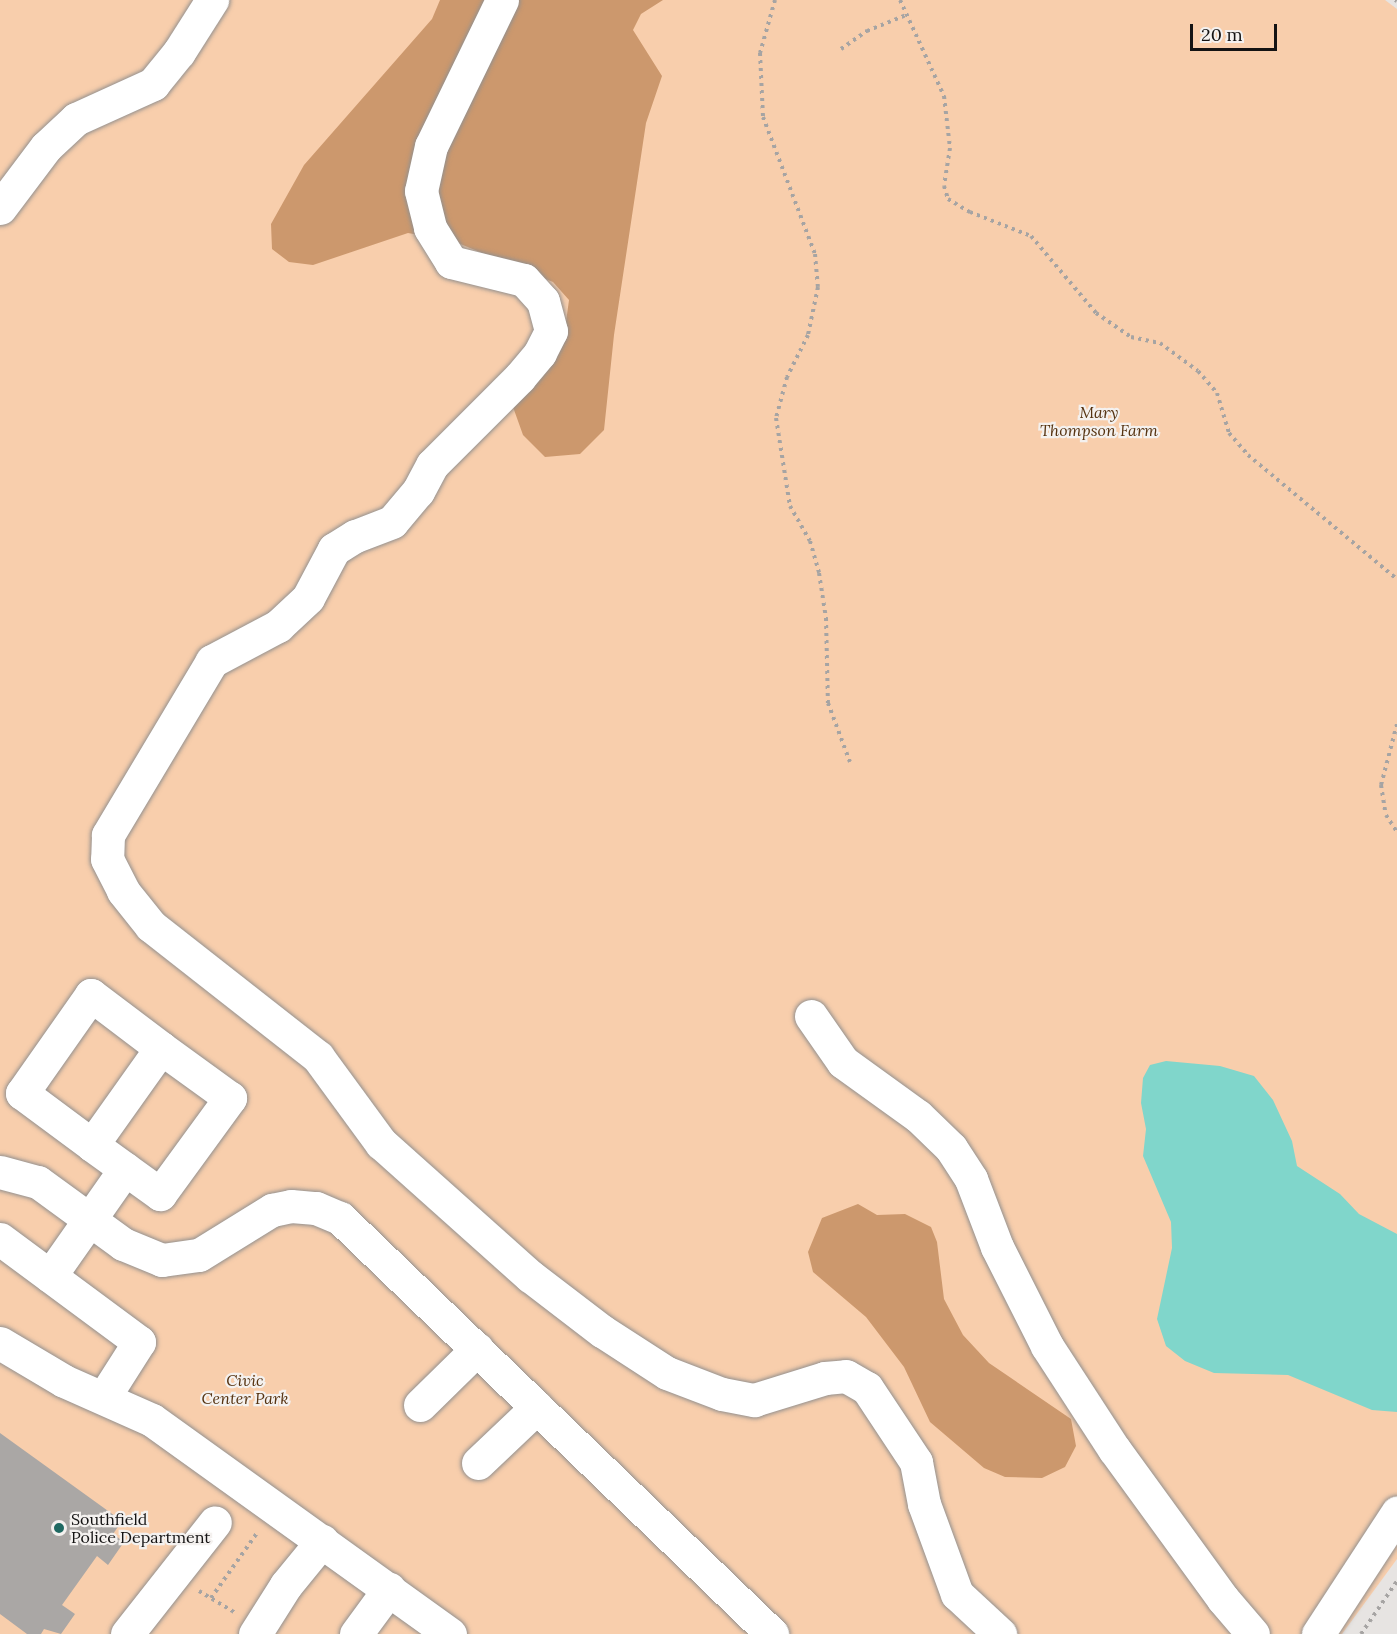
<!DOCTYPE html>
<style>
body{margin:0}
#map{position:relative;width:1397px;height:1634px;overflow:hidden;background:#e7e4e2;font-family:Lora,serif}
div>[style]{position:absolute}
.green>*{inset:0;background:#f8ceac}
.forest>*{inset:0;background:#cc986d}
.water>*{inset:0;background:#80d6cb}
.building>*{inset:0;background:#aaa7a5}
.path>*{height:4px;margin-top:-2px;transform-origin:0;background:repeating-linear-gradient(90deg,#a6a4a3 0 3px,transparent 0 7.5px)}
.roads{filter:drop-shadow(0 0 2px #93908e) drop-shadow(0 0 2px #93908e)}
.minor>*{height:33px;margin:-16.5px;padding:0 16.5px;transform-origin:16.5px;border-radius:16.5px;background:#fff}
.dots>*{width:16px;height:16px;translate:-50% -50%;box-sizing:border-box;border:3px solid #f4f1ef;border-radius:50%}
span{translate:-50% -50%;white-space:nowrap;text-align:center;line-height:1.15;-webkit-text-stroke:4.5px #f4f1ef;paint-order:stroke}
.park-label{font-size:16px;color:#563311;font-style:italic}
.poi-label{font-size:16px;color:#141313}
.left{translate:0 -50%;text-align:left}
.scale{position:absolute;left:1190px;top:24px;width:87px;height:27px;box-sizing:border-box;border:3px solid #141313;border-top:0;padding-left:8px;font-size:18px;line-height:21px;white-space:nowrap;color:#141313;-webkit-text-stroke:4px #f4f1ef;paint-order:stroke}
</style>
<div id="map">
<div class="green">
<i style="clip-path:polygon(0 0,1385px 0,1397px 9px,1397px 1559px,1342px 1634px,0 1634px)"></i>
</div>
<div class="forest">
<i style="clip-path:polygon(440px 0,663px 0,641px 14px,633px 30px,662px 76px,646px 123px,614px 335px,604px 430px,580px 454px,545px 457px,523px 435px,513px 407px,552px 355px,566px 322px,569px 300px,553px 282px,453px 241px,408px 233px,313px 265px,289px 262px,272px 249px,271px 224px,304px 165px,432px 19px)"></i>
<i style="clip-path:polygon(858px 1204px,877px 1215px,905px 1214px,931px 1227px,937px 1242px,944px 1299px,963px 1335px,989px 1363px,1071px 1419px,1076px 1446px,1065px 1467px,1042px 1478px,1005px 1477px,984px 1468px,930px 1422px,904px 1367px,866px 1317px,813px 1272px,808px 1252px,822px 1218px)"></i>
</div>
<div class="water">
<i style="clip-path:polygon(1166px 1061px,1220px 1066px,1254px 1076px,1273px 1100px,1292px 1141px,1297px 1166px,1340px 1194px,1359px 1214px,1397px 1234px,1397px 1412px,1372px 1410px,1288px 1375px,1214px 1373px,1185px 1361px,1166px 1346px,1157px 1319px,1172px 1248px,1171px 1222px,1143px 1156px,1146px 1129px,1141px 1103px,1143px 1078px,1150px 1065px)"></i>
</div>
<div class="building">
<i style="clip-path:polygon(0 1433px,122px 1521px,113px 1534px,124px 1542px,108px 1565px,97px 1556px,62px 1605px,75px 1614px,61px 1634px,44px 1629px,41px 1634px,27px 1634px,0 1614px)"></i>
</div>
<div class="path">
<i style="left:775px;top:0;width:55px;rotate:105.8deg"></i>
<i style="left:760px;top:53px;width:64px;rotate:87.3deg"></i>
<i style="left:763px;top:117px;width:147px;rotate:69.2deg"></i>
<i style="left:815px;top:254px;width:33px;rotate:85deg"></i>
<i style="left:818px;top:287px;width:49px;rotate:101.8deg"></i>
<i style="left:808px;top:335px;width:47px;rotate:116.6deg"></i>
<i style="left:787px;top:377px;width:42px;rotate:105deg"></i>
<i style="left:776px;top:418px;width:89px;rotate:81deg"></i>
<i style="left:790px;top:506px;width:40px;rotate:60.3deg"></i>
<i style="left:810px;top:541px;width:33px;rotate:74deg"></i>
<i style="left:819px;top:573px;width:46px;rotate:81.2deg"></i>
<i style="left:826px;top:618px;width:85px;rotate:88.7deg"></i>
<i style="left:828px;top:703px;width:63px;rotate:69.6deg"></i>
<i style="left:900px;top:0;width:106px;rotate:65.4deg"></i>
<i style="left:944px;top:96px;width:52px;rotate:83.4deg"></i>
<i style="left:950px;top:148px;width:38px;rotate:99deg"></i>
<i style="left:944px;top:186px;width:14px;rotate:73deg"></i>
<i style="left:948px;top:199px;width:26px;rotate:31deg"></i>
<i style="left:970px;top:212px;width:66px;rotate:21.5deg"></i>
<i style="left:1031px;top:236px;width:101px;rotate:49.8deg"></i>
<i style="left:1096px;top:313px;width:42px;rotate:34.4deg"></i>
<i style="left:1131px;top:337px;width:30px;rotate:12deg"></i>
<i style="left:1160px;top:343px;width:47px;rotate:36.4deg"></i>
<i style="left:1198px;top:371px;width:29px;rotate:49deg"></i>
<i style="left:1217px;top:393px;width:42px;rotate:73.3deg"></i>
<i style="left:1229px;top:433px;width:29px;rotate:49deg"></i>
<i style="left:1248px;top:455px;width:194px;rotate:39.8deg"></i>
<i style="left:1395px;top:0;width:2px;rotate:27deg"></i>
<i style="left:841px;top:49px;width:32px;rotate:-35deg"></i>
<i style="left:867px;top:31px;width:42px;rotate:-22.3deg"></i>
<i style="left:1397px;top:724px;width:63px;rotate:104.7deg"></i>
<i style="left:1381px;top:785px;width:30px;rotate:81deg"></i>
<i style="left:1386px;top:815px;width:20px;rotate:57deg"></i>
<i style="left:199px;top:1591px;width:41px;rotate:31deg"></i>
<i style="left:211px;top:1598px;width:80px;rotate:-54.7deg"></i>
<i style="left:1361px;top:1634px;width:64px;rotate:-55.8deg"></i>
</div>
<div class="roads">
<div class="minor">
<i style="left:502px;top:0;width:162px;rotate:115.9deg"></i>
<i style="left:431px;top:146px;width:46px;rotate:102.5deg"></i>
<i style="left:421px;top:191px;width:38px;rotate:76deg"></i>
<i style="left:430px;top:228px;width:40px;rotate:58deg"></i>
<i style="left:451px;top:262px;width:75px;rotate:13.9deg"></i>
<i style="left:524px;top:280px;width:28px;rotate:48deg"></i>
<i style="left:543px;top:301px;width:31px;rotate:75deg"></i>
<i style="left:551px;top:331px;width:25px;rotate:117deg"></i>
<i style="left:540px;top:353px;width:31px;rotate:130deg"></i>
<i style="left:520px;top:377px;width:124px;rotate:135deg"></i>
<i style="left:432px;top:465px;width:30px;rotate:118deg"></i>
<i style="left:418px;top:491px;width:40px;rotate:130deg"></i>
<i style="left:392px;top:522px;width:40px;rotate:159deg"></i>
<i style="left:355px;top:536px;width:25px;rotate:148deg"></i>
<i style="left:334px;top:549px;width:55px;rotate:118deg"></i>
<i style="left:308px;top:598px;width:41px;rotate:137deg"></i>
<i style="left:278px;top:626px;width:75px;rotate:152.1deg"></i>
<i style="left:212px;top:661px;width:203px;rotate:120.9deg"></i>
<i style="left:108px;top:835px;width:24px;rotate:92deg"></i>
<i style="left:107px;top:859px;width:36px;rotate:63deg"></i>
<i style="left:123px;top:891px;width:45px;rotate:51.3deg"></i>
<i style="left:151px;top:926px;width:212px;rotate:38.1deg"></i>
<i style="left:318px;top:1057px;width:107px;rotate:53.8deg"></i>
<i style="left:381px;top:1143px;width:200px;rotate:41.8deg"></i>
<i style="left:530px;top:1276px;width:91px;rotate:37.4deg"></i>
<i style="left:602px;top:1331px;width:77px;rotate:32.9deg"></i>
<i style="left:667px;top:1373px;width:59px;rotate:20.9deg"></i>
<i style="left:722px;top:1394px;width:33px;rotate:11deg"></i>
<i style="left:754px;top:1400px;width:74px;rotate:-17.2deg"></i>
<i style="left:825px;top:1378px;width:21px;rotate:-5deg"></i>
<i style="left:846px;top:1376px;width:24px;rotate:30deg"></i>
<i style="left:867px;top:1388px;width:89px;rotate:56.5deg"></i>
<i style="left:916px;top:1462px;width:43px;rotate:79.2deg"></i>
<i style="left:924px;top:1504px;width:96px;rotate:69.9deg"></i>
<i style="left:957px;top:1594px;width:59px;rotate:42.9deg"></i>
<i style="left:0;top:208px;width:76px;rotate:-53deg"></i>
<i style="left:46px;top:147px;width:41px;rotate:-43deg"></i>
<i style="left:76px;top:119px;width:85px;rotate:-24.4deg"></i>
<i style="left:153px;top:84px;width:41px;rotate:-50.9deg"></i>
<i style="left:179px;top:52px;width:62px;rotate:-57.6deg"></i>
<i style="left:811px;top:1016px;width:56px;rotate:55.2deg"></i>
<i style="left:843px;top:1062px;width:92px;rotate:35.8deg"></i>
<i style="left:918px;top:1116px;width:46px;rotate:44.1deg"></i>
<i style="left:951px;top:1148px;width:37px;rotate:57deg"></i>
<i style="left:971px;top:1179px;width:73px;rotate:69.1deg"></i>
<i style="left:997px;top:1247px;width:111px;rotate:63.2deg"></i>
<i style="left:1047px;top:1346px;width:123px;rotate:57deg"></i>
<i style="left:1114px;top:1449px;width:185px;rotate:54deg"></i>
<i style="left:1223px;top:1599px;width:46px;rotate:49.4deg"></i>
<i style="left:92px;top:1145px;width:119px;rotate:-54.6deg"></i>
<i style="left:161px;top:1048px;width:88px;rotate:-142.9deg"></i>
<i style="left:91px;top:995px;width:120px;rotate:125.1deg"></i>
<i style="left:22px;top:1093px;width:87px;rotate:36.6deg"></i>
<i style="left:92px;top:1145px;width:84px;rotate:35.8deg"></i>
<i style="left:160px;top:1194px;width:119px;rotate:-53.9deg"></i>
<i style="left:230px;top:1098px;width:85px;rotate:-144.1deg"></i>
<i style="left:0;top:1172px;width:39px;rotate:15deg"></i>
<i style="left:38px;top:1182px;width:105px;rotate:36.1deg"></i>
<i style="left:123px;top:1244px;width:42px;rotate:22.3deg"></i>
<i style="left:162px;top:1260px;width:37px;rotate:-8deg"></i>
<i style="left:199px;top:1255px;width:86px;rotate:-31.7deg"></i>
<i style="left:272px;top:1210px;width:19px;rotate:-12deg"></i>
<i style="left:291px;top:1206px;width:25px;rotate:5deg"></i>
<i style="left:316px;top:1208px;width:26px;rotate:23deg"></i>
<i style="left:340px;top:1218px;width:600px;rotate:43.92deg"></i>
<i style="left:0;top:1239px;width:173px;rotate:36.5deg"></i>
<i style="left:139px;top:1342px;width:65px;rotate:122.5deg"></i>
<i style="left:50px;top:1276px;width:131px;rotate:-55deg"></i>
<i style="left:0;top:1343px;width:74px;rotate:30.7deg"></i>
<i style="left:64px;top:1381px;width:96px;rotate:23.9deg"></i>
<i style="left:152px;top:1420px;width:367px;rotate:35.7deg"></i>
<i style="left:420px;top:1405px;width:80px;rotate:-44.5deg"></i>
<i style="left:478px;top:1463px;width:81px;rotate:-43.5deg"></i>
<i style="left:127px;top:1634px;width:142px;rotate:-51.8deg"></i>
<i style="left:255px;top:1634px;width:58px;rotate:-57.7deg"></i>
<i style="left:286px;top:1585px;width:57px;rotate:-50.7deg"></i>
<i style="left:356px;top:1634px;width:56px;rotate:-53.7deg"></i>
<i style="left:1318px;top:1634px;width:145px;rotate:-56.9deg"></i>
</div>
</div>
<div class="dots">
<i style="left:59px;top:1528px;background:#206962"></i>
</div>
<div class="park-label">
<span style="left:1099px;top:421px">Mary<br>Thompson Farm</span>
<span style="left:245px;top:1389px">Civic<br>Center Park</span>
</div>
<div class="poi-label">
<span class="left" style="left:71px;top:1528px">Southfield<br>Police Department</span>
</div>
<div class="scale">20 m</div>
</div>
